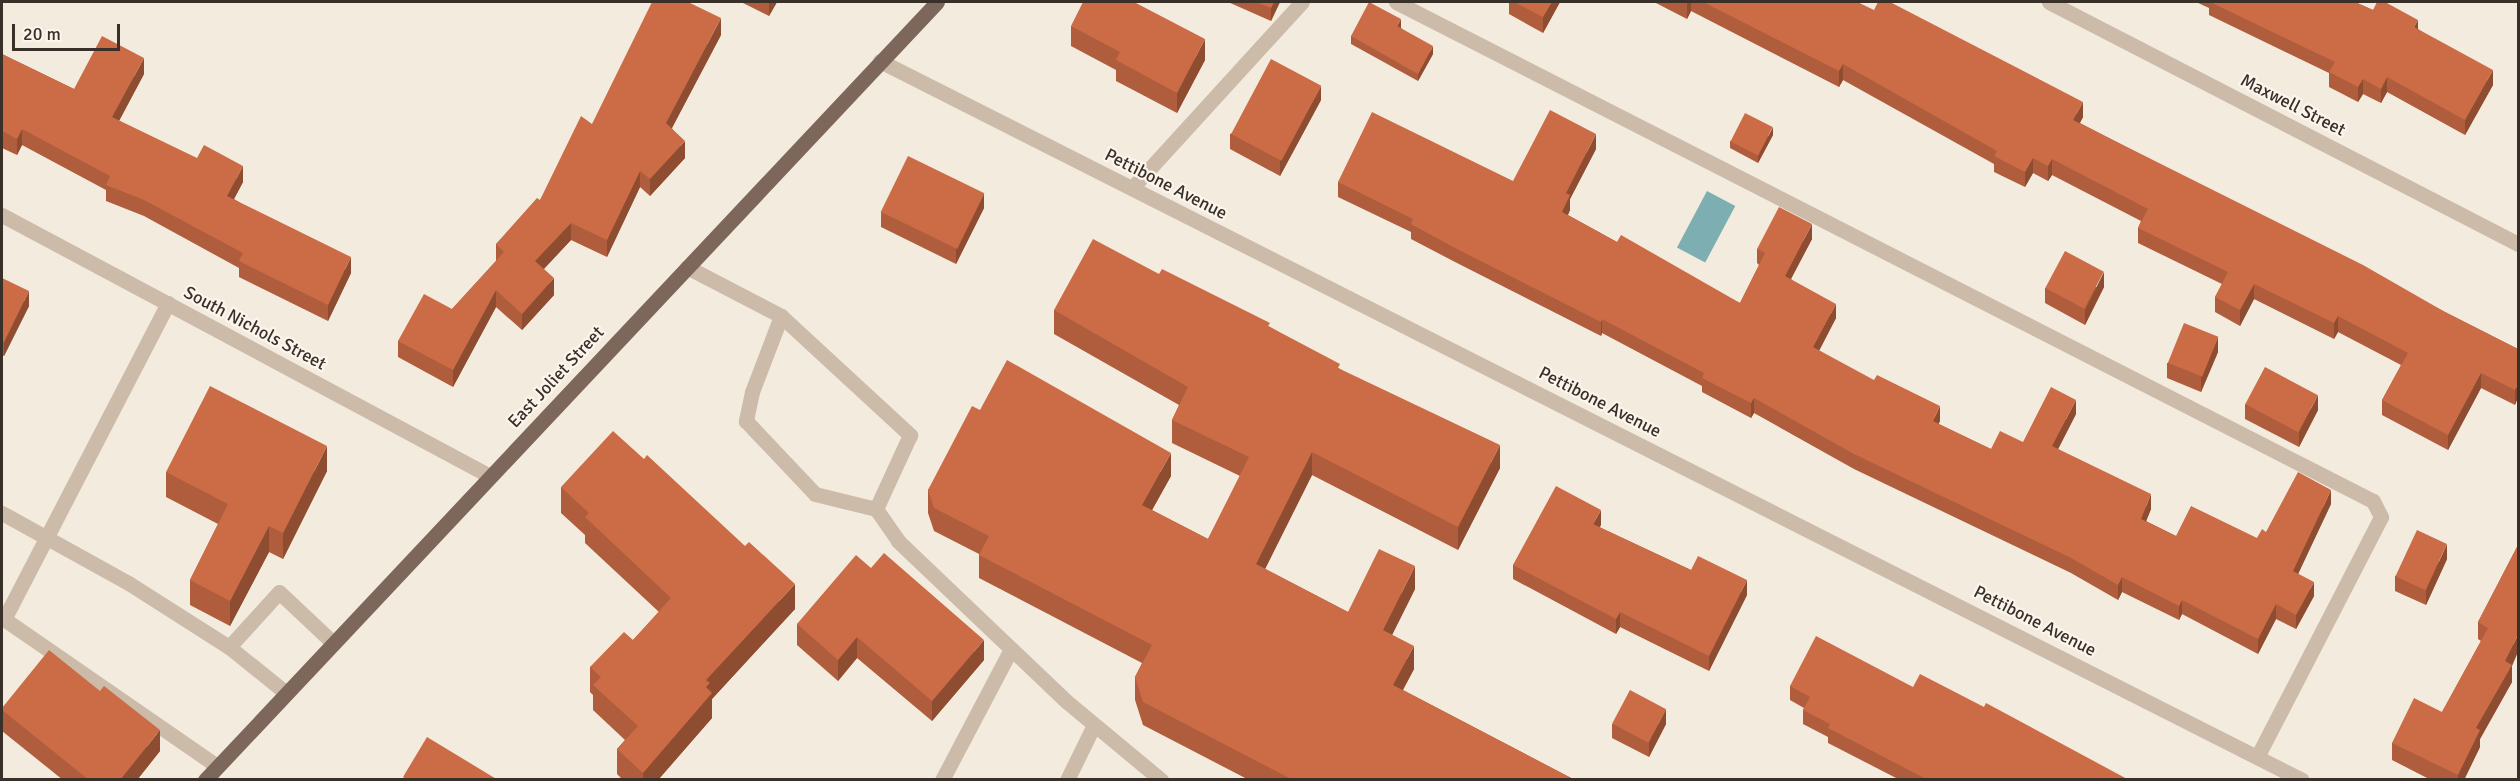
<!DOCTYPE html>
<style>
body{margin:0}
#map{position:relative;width:2520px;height:781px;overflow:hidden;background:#f4ebdf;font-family:Signika,sans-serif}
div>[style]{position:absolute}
.water>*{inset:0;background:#7caeb2;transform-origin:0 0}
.lane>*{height:15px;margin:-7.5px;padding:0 7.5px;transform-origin:7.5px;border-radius:7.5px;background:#cdbbaa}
.street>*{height:15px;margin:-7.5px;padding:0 7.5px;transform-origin:7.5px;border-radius:7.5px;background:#cdbbaa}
.primary>*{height:15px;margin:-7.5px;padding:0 7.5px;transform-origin:7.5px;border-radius:7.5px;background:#7d675a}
.wall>*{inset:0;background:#af5d3c}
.shaded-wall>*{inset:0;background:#8e4c31}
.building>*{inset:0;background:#cb6c46;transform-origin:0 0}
span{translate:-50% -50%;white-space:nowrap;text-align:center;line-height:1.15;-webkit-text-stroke:4.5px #fbf5ec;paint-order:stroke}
.street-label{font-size:18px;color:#3a302a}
.frame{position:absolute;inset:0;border:3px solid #3a302a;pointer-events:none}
.scale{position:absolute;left:12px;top:24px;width:108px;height:27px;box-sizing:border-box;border:3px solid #3a302a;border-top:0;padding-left:8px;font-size:18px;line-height:21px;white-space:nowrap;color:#3a302a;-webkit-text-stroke:4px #fbf5ec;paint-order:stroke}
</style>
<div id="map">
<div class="water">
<i style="left:1707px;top:191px;width:32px;height:64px;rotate:28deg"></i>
</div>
<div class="lane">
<i style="left:1396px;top:2px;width:1097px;rotate:27.06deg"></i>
<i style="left:2373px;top:501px;width:18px;rotate:63deg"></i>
<i style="left:2381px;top:517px;width:268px;rotate:117.3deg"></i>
<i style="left:1132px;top:188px;width:252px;rotate:-47.6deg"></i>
<i style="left:687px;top:267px;width:106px;rotate:27.5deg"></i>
<i style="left:781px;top:316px;width:176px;rotate:42.7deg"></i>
<i style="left:910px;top:435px;width:81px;rotate:114.7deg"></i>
<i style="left:876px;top:509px;width:39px;rotate:55deg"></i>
<i style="left:898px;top:541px;width:232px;rotate:43.6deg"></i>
<i style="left:1066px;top:701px;width:124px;rotate:39.7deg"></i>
<i style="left:168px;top:303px;width:356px;rotate:117.4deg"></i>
<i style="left:4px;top:619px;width:259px;rotate:34.6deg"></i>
<i style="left:781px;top:316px;width:81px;rotate:110.9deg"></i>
<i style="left:752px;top:392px;width:30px;rotate:102deg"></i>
<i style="left:746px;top:421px;width:100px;rotate:46.6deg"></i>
<i style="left:815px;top:494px;width:63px;rotate:13.8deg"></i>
<i style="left:2px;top:513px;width:146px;rotate:29deg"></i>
<i style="left:130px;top:584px;width:117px;rotate:32.5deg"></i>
<i style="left:229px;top:647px;width:72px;rotate:38.8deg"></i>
<i style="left:229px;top:647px;width:74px;rotate:-47.7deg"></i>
<i style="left:279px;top:592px;width:73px;rotate:43.3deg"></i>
<i style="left:942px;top:780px;width:148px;rotate:-62.2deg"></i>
<i style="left:1067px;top:780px;width:61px;rotate:-63.9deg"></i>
</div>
<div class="street">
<i style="left:2049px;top:2px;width:528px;rotate:27.29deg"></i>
<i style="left:880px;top:61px;width:1593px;rotate:26.82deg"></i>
<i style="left:2px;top:215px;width:553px;rotate:28.14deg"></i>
</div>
<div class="primary">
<i style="left:205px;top:780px;width:1068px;rotate:-46.74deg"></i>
</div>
<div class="wall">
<i style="clip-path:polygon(741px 2px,777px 2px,769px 16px)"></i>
<i style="clip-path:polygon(1228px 2px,1280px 2px,1271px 21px)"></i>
<i style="clip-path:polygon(1509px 2px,1560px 2px,1543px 33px,1509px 14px)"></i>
<i style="clip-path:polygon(1654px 2px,1857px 2px,2083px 117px,2080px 123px,2445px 312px,2518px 349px,2515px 405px,2481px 388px,2448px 450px,2382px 415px,2382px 400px,2401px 365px,2338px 332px,2334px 339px,2254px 299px,2240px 326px,2215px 312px,2215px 297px,2222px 284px,2138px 243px,2138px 228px,2141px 221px,2052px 175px,2048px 181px,2033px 173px,2025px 187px,1994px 172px,1994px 164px,1843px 80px,1839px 87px,1691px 11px,1687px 19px)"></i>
<i style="clip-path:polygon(2196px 2px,2355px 2px,2373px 10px,2418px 29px,2493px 85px,2465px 135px,2387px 92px,2381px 103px,2363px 94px,2358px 102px,2329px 87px,2329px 73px,2209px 15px,2209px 8px)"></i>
<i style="clip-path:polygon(1071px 26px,1205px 60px,1177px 113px,1116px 81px,1116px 70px,1071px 46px)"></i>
<i style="clip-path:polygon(1401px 27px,1401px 28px,1433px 54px,1418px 81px,1351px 44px,1351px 36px)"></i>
<i style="clip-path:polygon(721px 35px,672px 128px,685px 158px,650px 196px,640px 187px,607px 257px,571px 240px,544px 269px,554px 295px,522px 330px,496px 307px,453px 387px,398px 357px,398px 341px,452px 309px,496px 261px,496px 244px,540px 200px,592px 124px)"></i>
<i style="clip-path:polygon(2px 54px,74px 89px,144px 74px,119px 121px,243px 182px,234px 199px,351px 273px,328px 321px,239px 277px,239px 268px,144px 216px,106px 201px,106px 190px,22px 145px,17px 155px,2px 148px)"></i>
<i style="clip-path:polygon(1321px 100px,1280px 176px,1230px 149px,1230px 134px)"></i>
<i style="clip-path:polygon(1773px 135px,1758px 163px,1730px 148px,1730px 141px)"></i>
<i style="clip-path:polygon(1596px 149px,1570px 199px,1570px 210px,1568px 215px,1617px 242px,1740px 303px,1759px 265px,1757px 263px,1757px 249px,1812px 239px,1791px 279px,1836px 318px,1819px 351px,1940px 421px,1938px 424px,1991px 449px,2023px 442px,2076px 414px,2058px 449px,2151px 509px,2146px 521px,2176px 536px,2257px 538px,2266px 532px,2331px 504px,2298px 573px,2314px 596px,2296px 629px,2276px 619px,2258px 654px,2182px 614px,2179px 620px,2122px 592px,2118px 600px,2071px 573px,1854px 469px,1754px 413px,1751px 418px,1702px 392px,1702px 386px,1602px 333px,1601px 336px,1455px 262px,1411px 239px,1411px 232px,1338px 197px,1338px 182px,1513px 181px)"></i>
<i style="clip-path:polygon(984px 208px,956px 264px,881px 227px,881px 212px)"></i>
<i style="clip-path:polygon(1159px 274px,1270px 327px,1340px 369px,1500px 468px,1458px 550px,1312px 475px,1265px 569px,1348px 612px,1415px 589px,1392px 635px,1414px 669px,1403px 690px,1575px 780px,1249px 780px,1143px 725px,1135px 700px,1135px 677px,1142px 663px,979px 578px,979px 554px,934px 531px,928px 513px,928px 490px,980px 410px,1171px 476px,1152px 510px,1208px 539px,1240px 476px,1172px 443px,1172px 420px,1179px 405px,1054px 334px,1054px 310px)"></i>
<i style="clip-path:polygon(2px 278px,29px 306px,4px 356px,2px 355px)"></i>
<i style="clip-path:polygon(2104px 287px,2085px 325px,2045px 303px,2045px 288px)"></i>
<i style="clip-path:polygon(2218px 352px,2201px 392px,2167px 378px,2167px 363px)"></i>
<i style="clip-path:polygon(2245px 404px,2318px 410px,2299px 447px,2245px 419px)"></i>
<i style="clip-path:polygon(327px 471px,283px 559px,269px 552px,230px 626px,190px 605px,190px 580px,218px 524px,166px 497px,166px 472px)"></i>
<i style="clip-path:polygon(561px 487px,795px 609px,712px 699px,712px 718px,658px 780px,623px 780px,617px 774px,617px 749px,625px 740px,593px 710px,593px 695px,590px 692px,590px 667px,633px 640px,659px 612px,585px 543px,585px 535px,561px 513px)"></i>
<i style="clip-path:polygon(1601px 525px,1599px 527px,1691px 570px,1747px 595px,1709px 671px,1620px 627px,1616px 634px,1513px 579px,1513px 565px)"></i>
<i style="clip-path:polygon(2518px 545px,2512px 666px,2512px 682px,2480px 739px,2480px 747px,2464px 780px,2431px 780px,2392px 760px,2392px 743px,2442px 712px,2481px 641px,2478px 639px,2478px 622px)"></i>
<i style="clip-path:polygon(2447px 559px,2426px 605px,2395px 591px,2395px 576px)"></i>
<i style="clip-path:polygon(871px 568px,984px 660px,932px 721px,857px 658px,838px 681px,797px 645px,797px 624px)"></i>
<i style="clip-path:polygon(1790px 686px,1913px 687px,2129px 780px,1900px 780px,1828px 743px,1828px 737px,1803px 724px,1803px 710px,1804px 708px,1790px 700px)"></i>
<i style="clip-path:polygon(2px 708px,160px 751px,137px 780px,63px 780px,2px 731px)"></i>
<i style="clip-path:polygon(1612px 724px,1666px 724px,1649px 757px,1612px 738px)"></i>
</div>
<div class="shaded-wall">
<i style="clip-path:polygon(769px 2px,777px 2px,769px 16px)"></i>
<i style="clip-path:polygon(1274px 2px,1280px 2px,1271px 21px,1271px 8px)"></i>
<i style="clip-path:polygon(1552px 2px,1560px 2px,1543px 33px,1543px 17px)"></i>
<i style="clip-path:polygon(1688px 2px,1691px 2px,1691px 11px,1687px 19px,1687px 4px)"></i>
<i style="clip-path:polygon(721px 18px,721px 35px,666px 139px,666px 123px)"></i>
<i style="clip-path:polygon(1401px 19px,1401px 27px,1397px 34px,1397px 26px)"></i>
<i style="clip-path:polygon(2418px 20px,2418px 34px,2414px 27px)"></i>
<i style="clip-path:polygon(1205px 39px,1205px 60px,1177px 113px,1177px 93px)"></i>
<i style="clip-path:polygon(1433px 46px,1433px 54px,1418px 81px,1418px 74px)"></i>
<i style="clip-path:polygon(144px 58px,144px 74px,112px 134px,112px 117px)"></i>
<i style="clip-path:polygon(1843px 64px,1843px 80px,1839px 87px,1839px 71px)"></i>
<i style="clip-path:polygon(2493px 70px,2493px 85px,2465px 135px,2465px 120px)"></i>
<i style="clip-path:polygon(2387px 77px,2387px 92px,2381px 103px,2381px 89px)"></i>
<i style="clip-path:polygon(2363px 79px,2363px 94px,2358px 102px,2358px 87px)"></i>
<i style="clip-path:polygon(1321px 86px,1321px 100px,1280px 176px,1280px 161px)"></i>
<i style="clip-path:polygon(2083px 102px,2083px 117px,2073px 135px,2073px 120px)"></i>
<i style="clip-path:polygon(1773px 127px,1773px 135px,1758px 163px,1758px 156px)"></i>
<i style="clip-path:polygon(22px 129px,22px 145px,17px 155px,17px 139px)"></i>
<i style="clip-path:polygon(1596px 134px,1596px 149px,1570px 199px,1570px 210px,1562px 227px,1562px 212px,1566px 193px)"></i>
<i style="clip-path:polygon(685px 141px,685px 158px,650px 196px,650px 179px)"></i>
<i style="clip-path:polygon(2033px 158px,2033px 173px,2025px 187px,2025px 172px)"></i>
<i style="clip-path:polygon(2052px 159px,2052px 175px,2048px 181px,2048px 166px)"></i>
<i style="clip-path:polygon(243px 166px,243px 182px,227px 212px,227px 196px)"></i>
<i style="clip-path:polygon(640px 171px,640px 187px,607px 257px,607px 240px)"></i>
<i style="clip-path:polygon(984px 193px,984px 208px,956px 264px,956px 249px)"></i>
<i style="clip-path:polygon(571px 223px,571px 240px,535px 278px,535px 261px)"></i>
<i style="clip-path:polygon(1812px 224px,1812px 239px,1785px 290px,1785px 276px)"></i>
<i style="clip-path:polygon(351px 257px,351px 273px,328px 321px,328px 305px)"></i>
<i style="clip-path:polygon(2104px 272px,2104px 287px,2085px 325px,2085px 310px)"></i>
<i style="clip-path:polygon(554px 278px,554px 295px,522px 330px,522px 314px)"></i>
<i style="clip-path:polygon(2254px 284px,2254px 299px,2240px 326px,2240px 310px)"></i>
<i style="clip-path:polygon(496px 290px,496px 307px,453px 387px,453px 370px)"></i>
<i style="clip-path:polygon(29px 291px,29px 306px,4px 356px,4px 342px)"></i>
<i style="clip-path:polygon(1836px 304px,1836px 318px,1813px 362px,1813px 347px)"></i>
<i style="clip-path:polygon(2338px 316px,2338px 332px,2334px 339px,2334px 323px)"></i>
<i style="clip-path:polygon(1602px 319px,1602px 333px,1601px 336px,1601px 322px)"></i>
<i style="clip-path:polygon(2218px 337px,2218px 352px,2201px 392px,2201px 377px)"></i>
<i style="clip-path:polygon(2481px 373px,2481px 388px,2448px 450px,2448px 435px)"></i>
<i style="clip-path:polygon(2518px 383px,2518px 398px,2515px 405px,2515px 390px)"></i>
<i style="clip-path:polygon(2318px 395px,2318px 410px,2299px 447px,2299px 432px)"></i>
<i style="clip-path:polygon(1754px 398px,1754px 413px,1751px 418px,1751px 403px)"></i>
<i style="clip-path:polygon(2076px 400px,2076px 414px,2052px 461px,2052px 446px)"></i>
<i style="clip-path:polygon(1940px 406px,1940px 421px,1933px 436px,1933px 421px)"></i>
<i style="clip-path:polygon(1500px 445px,1500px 468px,1458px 550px,1458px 527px)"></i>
<i style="clip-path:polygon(327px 446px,327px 471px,283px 559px,283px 533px)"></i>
<i style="clip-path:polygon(1312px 452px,1312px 475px,1256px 587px,1256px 564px)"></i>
<i style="clip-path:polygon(1171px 453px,1171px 476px,1142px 528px,1142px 505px)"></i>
<i style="clip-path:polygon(2331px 490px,2331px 504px,2293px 585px,2293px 571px)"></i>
<i style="clip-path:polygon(2151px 494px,2151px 509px,2141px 534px,2141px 519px)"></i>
<i style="clip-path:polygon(1601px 510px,1601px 525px,1593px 539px,1593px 524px)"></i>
<i style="clip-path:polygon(269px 526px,269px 552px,230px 626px,230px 601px)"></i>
<i style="clip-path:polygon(2447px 544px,2447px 559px,2426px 605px,2426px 590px)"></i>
<i style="clip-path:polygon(1415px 566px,1415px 589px,1383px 653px,1383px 630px)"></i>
<i style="clip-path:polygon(2122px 577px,2122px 592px,2118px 600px,2118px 585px)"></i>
<i style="clip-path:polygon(1747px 580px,1747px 595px,1709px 671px,1709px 656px)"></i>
<i style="clip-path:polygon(2314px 582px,2314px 596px,2296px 629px,2296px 615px)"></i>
<i style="clip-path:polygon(795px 584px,795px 609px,712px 699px,712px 718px,658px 780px,643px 780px,643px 773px,706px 680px)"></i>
<i style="clip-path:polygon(2182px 600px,2182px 614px,2179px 620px,2179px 606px)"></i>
<i style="clip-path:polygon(2276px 604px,2276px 619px,2258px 654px,2258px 639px)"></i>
<i style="clip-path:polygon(1620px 612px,1620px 627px,1616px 634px,1616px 619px)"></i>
<i style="clip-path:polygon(2518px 635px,2518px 652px,2512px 666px,2512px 682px,2480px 739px,2480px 747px,2464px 780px,2458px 780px,2458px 775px,2476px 728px,2505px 661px)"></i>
<i style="clip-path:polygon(857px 637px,857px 658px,838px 681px,838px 660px)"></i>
<i style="clip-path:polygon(984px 640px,984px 660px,932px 721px,932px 701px)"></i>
<i style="clip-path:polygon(1414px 646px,1414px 669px,1393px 708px,1393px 685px)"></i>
<i style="clip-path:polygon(1666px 709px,1666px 724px,1649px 757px,1649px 742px)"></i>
<i style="clip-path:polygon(160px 730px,160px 751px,137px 780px,120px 780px)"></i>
</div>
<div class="building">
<i style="clip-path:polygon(652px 2px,688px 2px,721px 18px,666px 123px,685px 141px,650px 179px,640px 171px,607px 240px,571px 223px,535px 261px,554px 278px,522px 314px,496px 290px,453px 370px,398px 341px,424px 294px,452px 309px,504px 252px,496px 244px,537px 198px,540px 200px,581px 116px,592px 124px)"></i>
<i style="clip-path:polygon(1083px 2px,1134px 2px,1205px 39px,1177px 93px,1116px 60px,1120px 52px,1071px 26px)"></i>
<i style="clip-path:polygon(1256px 2px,1274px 2px,1271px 8px)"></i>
<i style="clip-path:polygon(1369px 2px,1401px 19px,1397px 26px,1433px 46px,1418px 74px,1351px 36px)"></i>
<i style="clip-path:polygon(1514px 2px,1552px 2px,1543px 17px)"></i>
<i style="clip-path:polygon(1703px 2px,1857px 2px,1874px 10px,1878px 2px,1890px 2px,2083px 102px,2073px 120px,2363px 265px,2445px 312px,2518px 349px,2518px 383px,2515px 390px,2481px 373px,2448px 435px,2382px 400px,2408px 353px,2338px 316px,2334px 323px,2254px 284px,2240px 310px,2215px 297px,2228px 272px,2138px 228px,2148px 209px,2052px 159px,2048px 166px,2033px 158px,2025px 172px,1994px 156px,1997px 151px,1843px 64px,1839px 71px)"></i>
<i style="clip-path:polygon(2210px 2px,2355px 2px,2373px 10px,2377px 2px,2385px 2px,2418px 20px,2414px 27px,2493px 70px,2465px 120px,2387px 77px,2381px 89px,2363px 79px,2358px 87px,2329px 72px,2335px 62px)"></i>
<i style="clip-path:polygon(102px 36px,144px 58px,112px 117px,197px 158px,204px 145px,243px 166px,227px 196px,351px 257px,328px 305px,239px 261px,243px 253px,144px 200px,106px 185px,110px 176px,22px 129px,17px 139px,2px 131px,2px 54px,74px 89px)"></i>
<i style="left:1271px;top:59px;width:57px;height:85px;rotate:28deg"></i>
<i style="clip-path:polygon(1550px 110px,1596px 134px,1566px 193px,1570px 195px,1562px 212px,1617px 242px,1621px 235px,1740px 303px,1765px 253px,1757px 249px,1779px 207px,1812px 224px,1785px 276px,1836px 304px,1813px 347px,1874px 380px,1877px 375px,1940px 406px,1933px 421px,1991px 449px,2000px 431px,2023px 442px,2051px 387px,2076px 400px,2052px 446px,2151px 494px,2141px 519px,2176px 536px,2191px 506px,2257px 538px,2262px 529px,2266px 532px,2298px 472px,2331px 490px,2293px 571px,2314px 582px,2296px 615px,2276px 604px,2258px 639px,2182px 600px,2179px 606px,2122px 577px,2118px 585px,2071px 558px,1854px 454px,1754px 398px,1751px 403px,1702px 378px,1704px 373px,1602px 319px,1601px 322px,1455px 248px,1411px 224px,1413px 219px,1338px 182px,1372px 112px,1513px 181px)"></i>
<i style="left:1745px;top:113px;width:31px;height:32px;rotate:27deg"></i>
<i style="left:908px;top:156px;width:85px;height:62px;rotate:26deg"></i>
<i style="clip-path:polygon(1093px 239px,1159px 274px,1162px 269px,1270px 323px,1268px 326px,1340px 364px,1338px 368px,1500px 445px,1458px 527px,1312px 452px,1256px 564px,1348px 612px,1379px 549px,1415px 566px,1383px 630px,1414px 646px,1393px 685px,1575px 780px,1293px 780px,1143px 702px,1135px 677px,1152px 645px,979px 555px,989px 536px,934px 508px,928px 490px,972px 406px,980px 410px,1007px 360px,1171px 453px,1142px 505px,1208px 539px,1249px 457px,1172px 420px,1188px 387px,1054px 310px)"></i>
<i style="left:2065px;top:251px;width:44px;height:42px;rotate:28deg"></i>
<i style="clip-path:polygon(2px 278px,29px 291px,4px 342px,2px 340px)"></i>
<i style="left:2184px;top:323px;width:37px;height:43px;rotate:22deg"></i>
<i style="left:2265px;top:367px;width:60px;height:42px;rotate:28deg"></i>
<i style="clip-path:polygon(210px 386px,327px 446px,283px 533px,269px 526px,230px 601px,190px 580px,228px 504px,166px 472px)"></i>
<i style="clip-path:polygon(613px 431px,644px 459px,647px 455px,745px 546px,749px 542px,795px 584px,706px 680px,710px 683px,706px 687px,712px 693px,643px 773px,617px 749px,638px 726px,593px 685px,601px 677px,590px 667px,624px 632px,633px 640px,671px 598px,585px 517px,589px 513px,561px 487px)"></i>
<i style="clip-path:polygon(1556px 486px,1601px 510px,1593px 524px,1691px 570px,1698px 556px,1747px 580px,1709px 656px,1620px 612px,1616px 619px,1513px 565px)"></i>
<i style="left:2417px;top:530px;width:33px;height:51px;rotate:25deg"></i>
<i style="clip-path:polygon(2518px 545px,2518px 635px,2505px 661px,2512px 665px,2476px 728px,2480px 730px,2458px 775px,2392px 743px,2414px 698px,2442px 712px,2488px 628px,2478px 622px)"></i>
<i style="clip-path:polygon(884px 553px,984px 640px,932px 701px,857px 637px,838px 660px,797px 624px,856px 555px,871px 568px)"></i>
<i style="clip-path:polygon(1816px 636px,1913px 687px,1920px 674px,1984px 707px,1986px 703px,2129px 780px,1928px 780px,1828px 728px,1830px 724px,1803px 710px,1810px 697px,1790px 686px)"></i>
<i style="clip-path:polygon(49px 650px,100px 691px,104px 686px,160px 730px,120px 780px,89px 780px,2px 710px,2px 708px)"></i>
<i style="left:1630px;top:690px;width:41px;height:38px;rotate:28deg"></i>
<i style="clip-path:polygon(427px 737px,498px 780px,407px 780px,403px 777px)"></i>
</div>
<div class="street-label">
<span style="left:2293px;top:105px;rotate:27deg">Maxwell Street</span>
<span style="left:1166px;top:184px;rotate:27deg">Pettibone Avenue</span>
<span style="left:255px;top:328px;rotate:28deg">South Nichols Street</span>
<span style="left:556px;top:377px;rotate:-47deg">East Joliet Street</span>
<span style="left:1600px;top:402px;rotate:27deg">Pettibone Avenue</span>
<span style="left:2035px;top:621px;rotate:27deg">Pettibone Avenue</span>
</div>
<div class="frame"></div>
<div class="scale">20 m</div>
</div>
